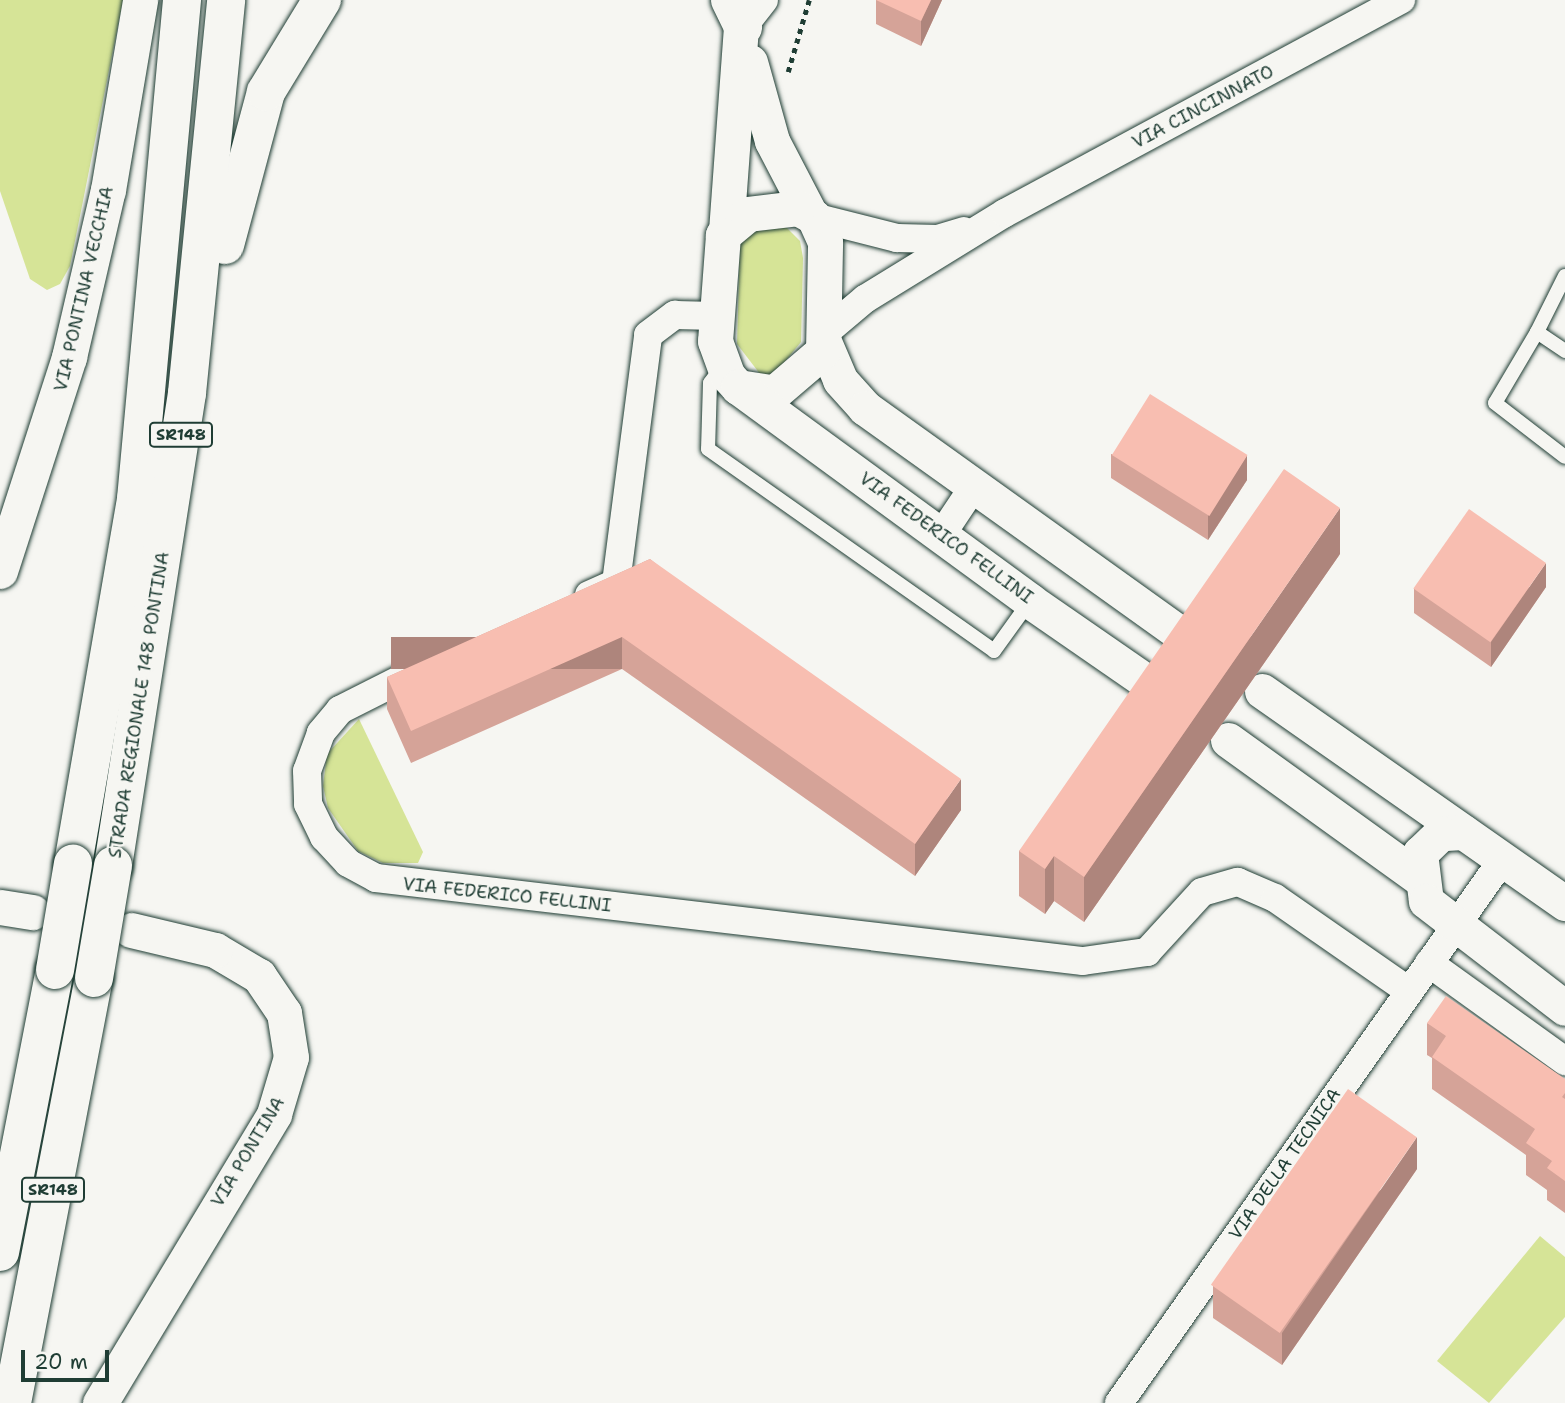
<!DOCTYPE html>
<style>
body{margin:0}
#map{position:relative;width:1565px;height:1403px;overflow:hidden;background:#f6f6f2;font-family:"Shantell Sans",sans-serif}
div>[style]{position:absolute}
.green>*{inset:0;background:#d6e497}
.path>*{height:4.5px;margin-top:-2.25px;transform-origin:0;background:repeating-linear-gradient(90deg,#1f3d34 0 5px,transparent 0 10px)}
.roads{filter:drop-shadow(0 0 2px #1f3d34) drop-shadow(0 0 2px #1f3d34)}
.service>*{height:14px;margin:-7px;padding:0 7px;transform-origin:7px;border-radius:7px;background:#f6f6f2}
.minor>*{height:28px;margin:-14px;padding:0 14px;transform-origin:14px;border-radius:14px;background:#f6f6f2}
.tertiary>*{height:35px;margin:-17.5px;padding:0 17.5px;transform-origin:17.5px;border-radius:17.5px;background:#f6f6f2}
.trunk>*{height:38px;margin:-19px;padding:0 19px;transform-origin:19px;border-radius:19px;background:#f6f6f2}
.bridges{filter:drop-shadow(0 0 2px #1f3d34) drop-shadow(0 0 2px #1f3d34)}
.trunk-bridge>*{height:38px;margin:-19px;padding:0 19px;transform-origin:19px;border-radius:19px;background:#f6f6f2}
.wall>*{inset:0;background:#d5a398}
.shaded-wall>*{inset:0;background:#ae857c;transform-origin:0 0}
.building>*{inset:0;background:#f8beb1;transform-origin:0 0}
span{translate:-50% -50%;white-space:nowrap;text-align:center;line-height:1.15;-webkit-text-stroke:5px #f6f6f2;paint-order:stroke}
.shield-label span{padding:2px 5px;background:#f6f6f2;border:2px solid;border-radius:5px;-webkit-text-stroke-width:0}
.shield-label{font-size:16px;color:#1f3d34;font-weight:700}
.street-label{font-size:18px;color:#1f3d34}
.scale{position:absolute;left:21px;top:1350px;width:88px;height:32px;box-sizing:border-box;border:4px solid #1f3d34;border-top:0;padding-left:9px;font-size:21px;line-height:24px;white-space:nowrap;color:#1f3d34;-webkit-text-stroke:5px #f6f6f2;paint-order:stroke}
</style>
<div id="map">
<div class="green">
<i style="clip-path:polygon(0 0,123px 0,70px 266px,60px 284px,47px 290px,30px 279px,0 191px)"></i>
<i style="clip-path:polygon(785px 226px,800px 241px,803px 258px,801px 342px,774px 375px,760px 374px,737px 344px,740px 241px,745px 230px)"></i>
<i style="clip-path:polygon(359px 719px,423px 852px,418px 863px,383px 863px,358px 851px,328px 808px,323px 786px,327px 754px)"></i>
<i style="clip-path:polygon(1540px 1236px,1565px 1257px,1565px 1317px,1489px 1403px,1437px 1361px)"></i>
</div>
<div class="path">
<i style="left:788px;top:72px;width:75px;rotate:-73.7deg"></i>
</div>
<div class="roads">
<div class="service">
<i style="left:1565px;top:276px;width:63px;rotate:116.6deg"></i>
<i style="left:1537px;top:332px;width:34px;rotate:34deg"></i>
<i style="left:1537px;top:332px;width:82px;rotate:120.6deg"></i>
<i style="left:1495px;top:403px;width:88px;rotate:37.6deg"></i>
<i style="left:722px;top:367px;width:20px;rotate:127deg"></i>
<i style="left:710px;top:383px;width:66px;rotate:91.7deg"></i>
<i style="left:708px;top:449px;width:350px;rotate:35.2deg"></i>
<i style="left:994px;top:651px;width:62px;rotate:-54.2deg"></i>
</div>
<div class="minor">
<i style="left:743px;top:27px;width:34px;rotate:-52deg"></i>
<i style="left:814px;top:217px;width:86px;rotate:14.2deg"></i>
<i style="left:897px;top:238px;width:41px;rotate:1.4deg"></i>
<i style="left:938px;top:239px;width:27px;rotate:-17deg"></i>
<i style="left:827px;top:331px;width:50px;rotate:-40.1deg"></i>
<i style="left:865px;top:299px;width:164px;rotate:-31.6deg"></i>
<i style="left:1005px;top:213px;width:450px;rotate:-28.3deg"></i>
<i style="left:942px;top:534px;width:58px;rotate:-56.3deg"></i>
<i style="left:589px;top:595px;width:30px;rotate:-24deg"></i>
<i style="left:616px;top:583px;width:250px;rotate:-82.6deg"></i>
<i style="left:648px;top:335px;width:34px;rotate:-37deg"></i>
<i style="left:675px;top:315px;width:41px;rotate:1.4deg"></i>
<i style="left:421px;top:669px;width:91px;rotate:153.2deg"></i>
<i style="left:340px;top:710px;width:30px;rotate:130deg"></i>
<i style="left:321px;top:733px;width:40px;rotate:110.2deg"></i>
<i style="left:307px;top:771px;width:33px;rotate:88deg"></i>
<i style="left:308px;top:804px;width:37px;rotate:64deg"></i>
<i style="left:324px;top:837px;width:35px;rotate:47deg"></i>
<i style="left:348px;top:863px;width:32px;rotate:28deg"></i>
<i style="left:376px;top:878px;width:712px;rotate:6.7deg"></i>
<i style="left:1083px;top:961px;width:65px;rotate:-8deg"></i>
<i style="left:1147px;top:952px;width:81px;rotate:-47.5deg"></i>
<i style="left:1202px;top:892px;width:37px;rotate:-16deg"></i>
<i style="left:1238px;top:882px;width:40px;rotate:23.4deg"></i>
<i style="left:1275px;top:898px;width:163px;rotate:34.8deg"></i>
<i style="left:1429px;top:963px;width:168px;rotate:35.8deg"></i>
<i style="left:1119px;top:1403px;width:666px;rotate:-54.78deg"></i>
</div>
<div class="tertiary">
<i style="left:750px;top:62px;width:82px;rotate:74.4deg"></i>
<i style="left:772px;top:141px;width:82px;rotate:62.5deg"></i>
<i style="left:726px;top:231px;width:231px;rotate:-85.8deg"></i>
<i style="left:825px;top:344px;width:39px;rotate:67deg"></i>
<i style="left:840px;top:380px;width:38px;rotate:48deg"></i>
<i style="left:865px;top:408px;width:395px;rotate:35.6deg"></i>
<i style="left:738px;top:387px;width:36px;rotate:9deg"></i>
<i style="left:774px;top:393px;width:65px;rotate:-40.6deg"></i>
<i style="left:823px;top:351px;width:109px;rotate:-88.9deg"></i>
<i style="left:825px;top:242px;width:27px;rotate:-114deg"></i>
<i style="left:814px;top:217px;width:18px;rotate:-151deg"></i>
<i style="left:798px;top:208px;width:50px;rotate:173.2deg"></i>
<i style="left:748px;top:214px;width:33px;rotate:140deg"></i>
<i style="left:723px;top:235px;width:106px;rotate:94.3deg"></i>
<i style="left:715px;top:341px;width:37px;rotate:70deg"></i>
<i style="left:728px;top:376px;width:15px;rotate:48deg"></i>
<i style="left:738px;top:387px;width:362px;rotate:36.2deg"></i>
<i style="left:1030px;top:601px;width:151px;rotate:34.7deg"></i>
<i style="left:0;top:571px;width:225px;rotate:-72.1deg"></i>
<i style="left:69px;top:357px;width:171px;rotate:-76.9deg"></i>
<i style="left:108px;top:190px;width:193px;rotate:-80.4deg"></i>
<i style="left:1262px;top:691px;width:370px;rotate:35deg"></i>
<i style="left:1228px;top:740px;width:236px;rotate:35.8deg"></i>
<i style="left:1463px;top:832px;width:22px;rotate:177deg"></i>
<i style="left:1441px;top:833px;width:29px;rotate:136deg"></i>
<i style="left:1420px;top:853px;width:48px;rotate:82.9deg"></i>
<i style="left:1426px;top:901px;width:175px;rotate:37.6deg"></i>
<i style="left:0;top:907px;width:33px;rotate:9deg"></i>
<i style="left:100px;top:1403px;width:337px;rotate:-58.9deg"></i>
<i style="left:274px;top:1114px;width:59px;rotate:-73.4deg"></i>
<i style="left:291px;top:1057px;width:45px;rotate:-99deg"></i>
<i style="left:284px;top:1013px;width:45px;rotate:-124deg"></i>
<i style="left:259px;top:976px;width:51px;rotate:-149.4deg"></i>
<i style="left:215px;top:950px;width:86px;rotate:-166.6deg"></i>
</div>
<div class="trunk">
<i style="left:730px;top:0;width:30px;rotate:64deg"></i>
<i style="left:225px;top:245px;width:158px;rotate:-75deg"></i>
<i style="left:266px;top:92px;width:108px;rotate:-58.7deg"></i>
<i style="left:73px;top:864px;width:370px;rotate:-80.2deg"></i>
<i style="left:136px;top:499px;width:501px;rotate:-84.73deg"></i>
<i style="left:113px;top:866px;width:479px;rotate:-81.1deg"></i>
<i style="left:187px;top:393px;width:395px;rotate:-84.3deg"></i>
<i style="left:0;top:1252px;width:287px;rotate:-79deg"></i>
<i style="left:12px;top:1403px;width:433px;rotate:-79.1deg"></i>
</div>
</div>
<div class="bridges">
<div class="trunk-bridge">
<i style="left:55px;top:970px;width:108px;rotate:-80.4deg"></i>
<i style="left:94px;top:978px;width:114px;rotate:-80.4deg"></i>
</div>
</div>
<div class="wall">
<i style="clip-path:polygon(876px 0,942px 0,921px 46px,876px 24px)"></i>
<i style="clip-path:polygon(1111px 454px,1247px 480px,1208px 540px,1111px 478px)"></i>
<i style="clip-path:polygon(1340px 554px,1084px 922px,1054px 901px,1045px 914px,1019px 896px,1019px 851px)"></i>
<i style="clip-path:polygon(650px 559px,961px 810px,915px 876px,622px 669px,411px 763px,387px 709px,387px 677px)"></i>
<i style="clip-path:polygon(1546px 587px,1491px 667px,1414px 613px,1414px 589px)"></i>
<i style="clip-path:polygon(1427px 1023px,1565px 1079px,1565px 1213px,1547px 1200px,1547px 1190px,1526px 1175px,1526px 1155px,1432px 1089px,1432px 1058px,1427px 1055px)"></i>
<i style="clip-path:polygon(1417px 1169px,1282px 1365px,1213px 1318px,1213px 1286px)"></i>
</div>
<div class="shaded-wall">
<i style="clip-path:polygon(931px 0,942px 0,921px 46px,921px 21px)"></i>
<i style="clip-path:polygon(1247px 455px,1247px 480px,1208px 540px,1208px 516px)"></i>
<i style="clip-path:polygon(1340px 508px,1340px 554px,1084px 922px,1084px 877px)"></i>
<i style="clip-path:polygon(1546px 563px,1546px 587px,1491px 667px,1491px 642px)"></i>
<i style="left:622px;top:637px;width:32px;height:231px;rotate:90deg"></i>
<i style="clip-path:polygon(961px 779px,961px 810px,915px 876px,915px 844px)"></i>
<i style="clip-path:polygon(1054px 856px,1054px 901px,1045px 914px,1045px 869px)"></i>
<i style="clip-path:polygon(1417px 1137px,1417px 1169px,1282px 1365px,1282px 1333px)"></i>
</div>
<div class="building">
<i style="clip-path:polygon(876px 0,931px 0,921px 21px)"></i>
<i style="left:1150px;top:394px;width:115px;height:72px;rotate:32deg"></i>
<i style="clip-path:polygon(1284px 469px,1340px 508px,1084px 877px,1054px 856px,1045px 869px,1019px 851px)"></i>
<i style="left:1469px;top:509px;width:94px;height:97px;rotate:35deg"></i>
<i style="clip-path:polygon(650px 559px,961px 779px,915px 844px,622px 637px,411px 731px,387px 677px)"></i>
<i style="clip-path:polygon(1446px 996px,1565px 1079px,1565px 1093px,1562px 1097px,1565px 1099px,1565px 1181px,1547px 1168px,1552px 1161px,1526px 1143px,1535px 1129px,1432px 1057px,1446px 1036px,1427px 1023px)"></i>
<i style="left:1348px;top:1089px;width:84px;height:239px;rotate:35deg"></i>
</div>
<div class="shield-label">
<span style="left:181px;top:435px">SR148</span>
<span style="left:53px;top:1190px">SR148</span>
</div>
<div class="street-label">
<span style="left:1203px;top:107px;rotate:-28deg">VIA CINCINNATO</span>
<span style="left:84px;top:289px;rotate:-77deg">VIA PONTINA VECCHIA</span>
<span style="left:946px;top:538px;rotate:36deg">VIA FEDERICO FELLINI</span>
<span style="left:139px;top:705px;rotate:-81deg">STRADA REGIONALE 148 PONTINA</span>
<span style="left:507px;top:895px;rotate:6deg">VIA FEDERICO FELLINI</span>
<span style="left:248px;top:1152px;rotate:-59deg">VIA PONTINA</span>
<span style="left:1285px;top:1164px;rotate:-55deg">VIA DELLA TECNICA</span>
</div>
<div class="scale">20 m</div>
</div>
